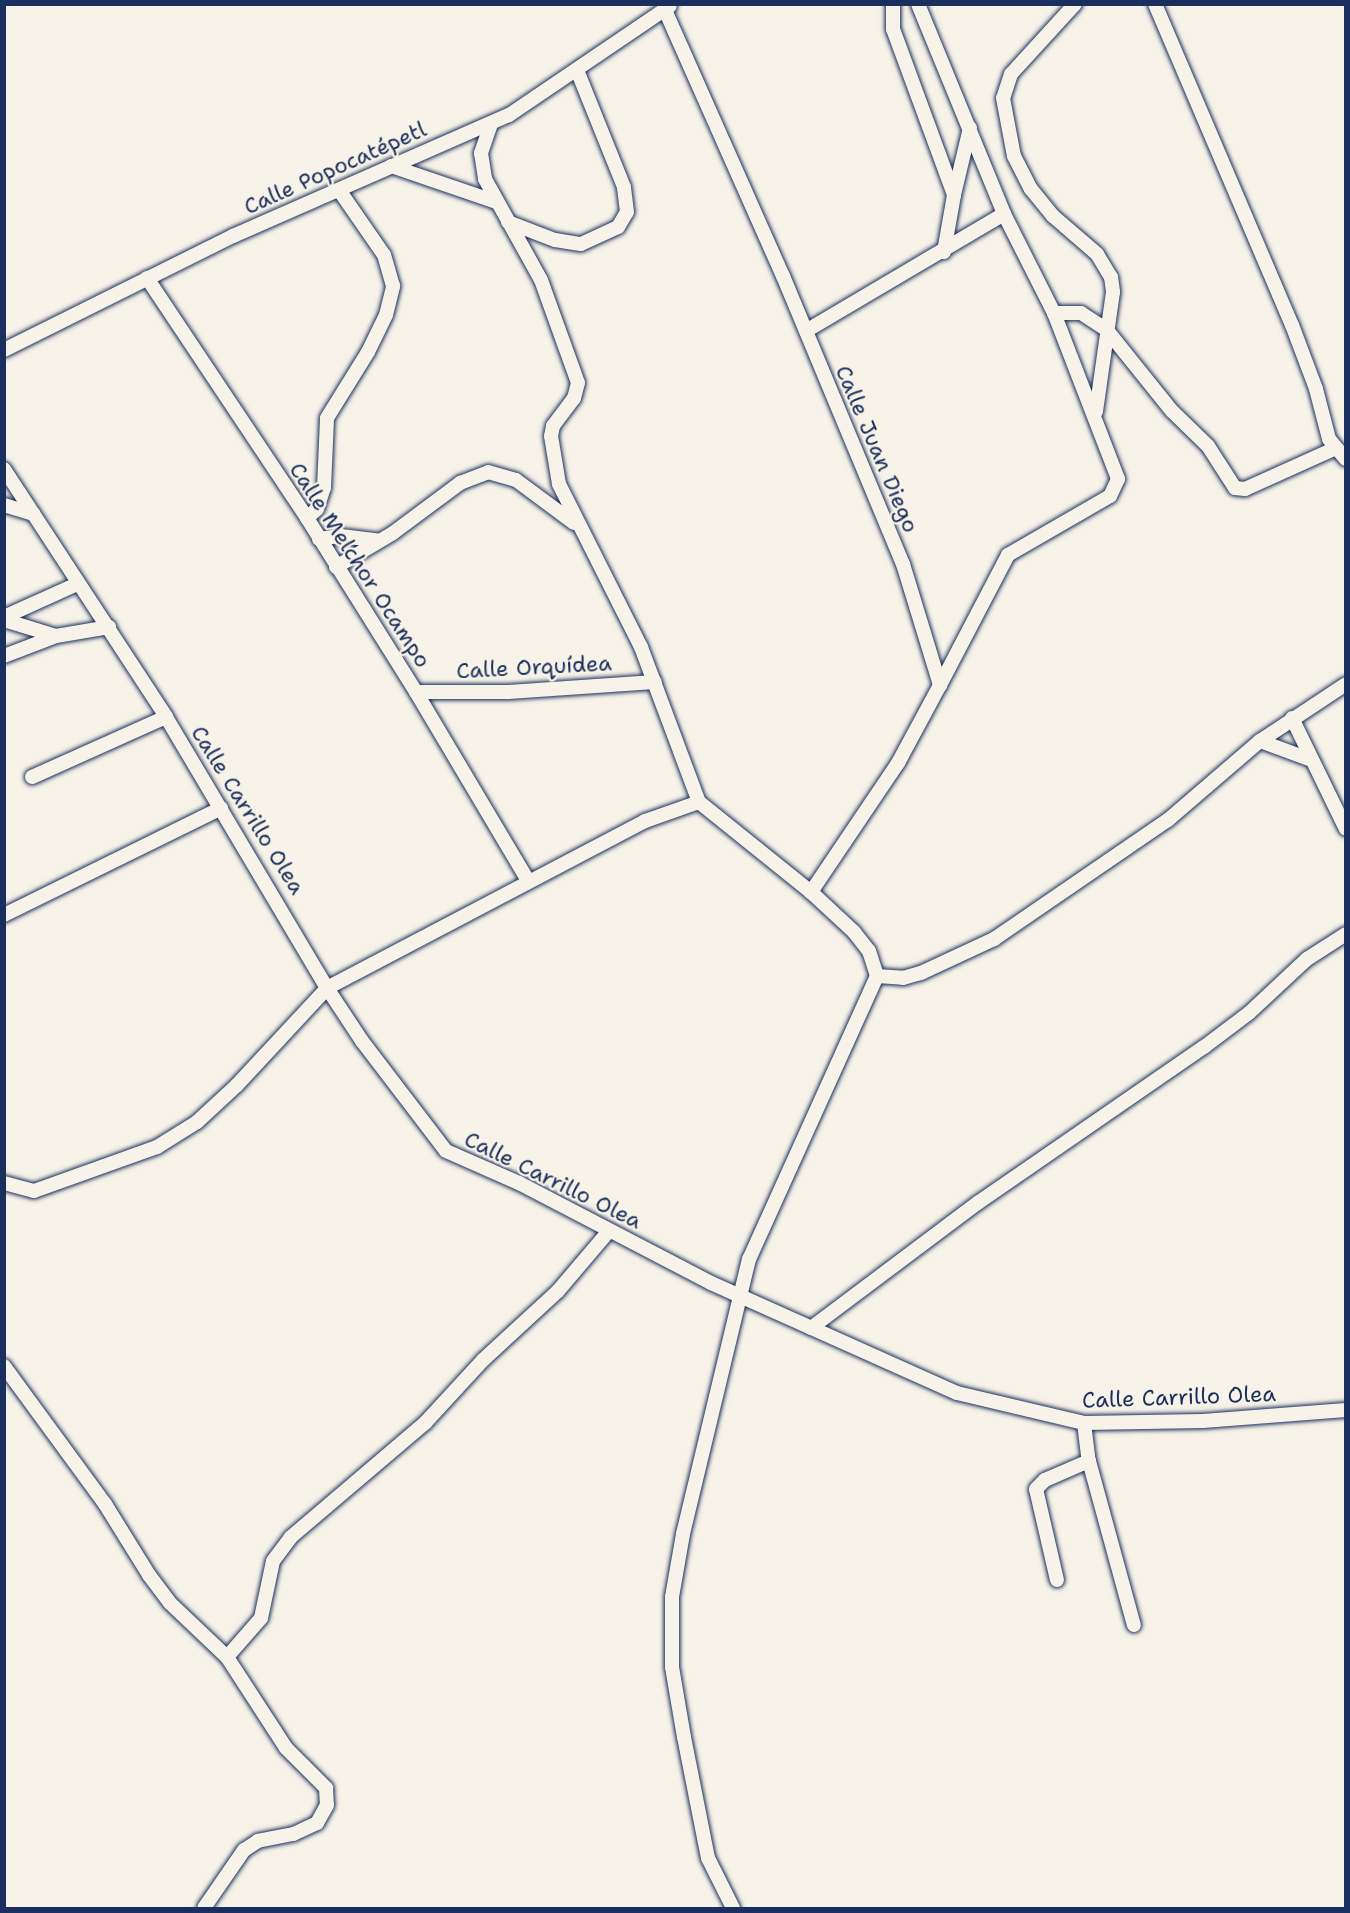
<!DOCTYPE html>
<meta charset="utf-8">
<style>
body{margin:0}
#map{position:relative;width:1350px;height:1913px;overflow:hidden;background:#f7f3e8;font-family:"Shantell Sans",sans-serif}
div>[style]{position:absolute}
.roads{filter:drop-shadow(0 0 2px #1b2f5e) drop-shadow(0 0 2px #1b2f5e)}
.street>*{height:14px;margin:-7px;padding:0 7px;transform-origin:7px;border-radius:7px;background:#f7f3e8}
span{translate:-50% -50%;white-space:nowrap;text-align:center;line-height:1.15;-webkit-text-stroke:4.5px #f7f3e8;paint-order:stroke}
.street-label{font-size:22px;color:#1b2f5e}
.frame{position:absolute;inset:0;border:6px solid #1b2f5e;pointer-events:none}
</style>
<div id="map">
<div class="roads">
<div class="street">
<i style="left:893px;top:4px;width:25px;rotate:90deg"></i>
<i style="left:893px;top:29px;width:177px;rotate:69.8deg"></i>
<i style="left:954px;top:195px;width:58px;rotate:100deg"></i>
<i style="left:918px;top:4px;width:227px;rotate:67.7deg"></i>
<i style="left:1004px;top:214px;width:111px;rotate:63.2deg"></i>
<i style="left:1054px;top:313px;width:178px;rotate:68.9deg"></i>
<i style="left:1118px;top:479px;width:19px;rotate:115deg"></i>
<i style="left:1110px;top:496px;width:118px;rotate:150deg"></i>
<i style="left:1008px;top:555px;width:147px;rotate:117.6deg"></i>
<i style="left:1075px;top:4px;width:95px;rotate:132.4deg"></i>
<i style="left:1011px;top:74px;width:25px;rotate:108deg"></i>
<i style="left:1003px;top:98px;width:59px;rotate:79.3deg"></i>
<i style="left:1014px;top:156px;width:37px;rotate:63deg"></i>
<i style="left:1031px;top:189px;width:35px;rotate:51deg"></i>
<i style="left:1053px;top:216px;width:58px;rotate:40.8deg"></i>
<i style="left:1097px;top:254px;width:27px;rotate:59deg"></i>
<i style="left:1111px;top:277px;width:15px;rotate:82deg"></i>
<i style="left:1113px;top:292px;width:121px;rotate:98.1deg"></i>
<i style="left:1155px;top:4px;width:349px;rotate:66.9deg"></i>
<i style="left:1292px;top:325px;width:68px;rotate:69.4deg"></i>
<i style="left:1316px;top:389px;width:52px;rotate:75.4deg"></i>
<i style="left:1329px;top:439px;width:26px;rotate:50deg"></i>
<i style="left:665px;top:10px;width:291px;rotate:66.1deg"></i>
<i style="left:783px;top:276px;width:312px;rotate:67.4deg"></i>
<i style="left:903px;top:564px;width:127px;rotate:73deg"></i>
<i style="left:940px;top:685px;width:89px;rotate:118.3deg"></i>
<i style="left:898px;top:763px;width:156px;rotate:124deg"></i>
<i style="left:491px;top:124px;width:31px;rotate:109deg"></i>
<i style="left:481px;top:153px;width:26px;rotate:81deg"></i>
<i style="left:485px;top:179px;width:115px;rotate:61deg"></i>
<i style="left:541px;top:280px;width:109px;rotate:70.2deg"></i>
<i style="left:578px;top:383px;width:16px;rotate:105deg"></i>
<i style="left:574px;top:398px;width:35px;rotate:127deg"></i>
<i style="left:553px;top:426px;width:10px;rotate:101deg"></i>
<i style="left:551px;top:436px;width:49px;rotate:80.5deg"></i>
<i style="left:559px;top:484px;width:182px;rotate:63.3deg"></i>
<i style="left:641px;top:647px;width:165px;rotate:69.5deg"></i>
<i style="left:699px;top:802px;width:144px;rotate:38.8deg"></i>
<i style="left:811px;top:892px;width:59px;rotate:42.9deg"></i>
<i style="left:854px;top:932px;width:24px;rotate:52deg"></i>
<i style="left:869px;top:951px;width:26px;rotate:72deg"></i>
<i style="left:877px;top:976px;width:311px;rotate:114.3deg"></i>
<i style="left:749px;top:1259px;width:283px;rotate:103.5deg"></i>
<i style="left:683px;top:1534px;width:64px;rotate:99.9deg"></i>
<i style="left:672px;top:1597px;width:70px;rotate:90deg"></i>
<i style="left:672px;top:1667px;width:71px;rotate:80.3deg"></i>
<i style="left:684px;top:1737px;width:123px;rotate:78.8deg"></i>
<i style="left:708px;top:1858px;width:56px;rotate:63.4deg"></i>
<i style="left:391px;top:166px;width:111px;rotate:18.9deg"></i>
<i style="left:954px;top:195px;width:69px;rotate:-76.6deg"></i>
<i style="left:508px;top:222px;width:50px;rotate:21deg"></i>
<i style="left:555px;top:240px;width:26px;rotate:9deg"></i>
<i style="left:581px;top:244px;width:41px;rotate:-24.7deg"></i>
<i style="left:618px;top:227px;width:17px;rotate:-59deg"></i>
<i style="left:627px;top:212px;width:25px;rotate:-97deg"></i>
<i style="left:624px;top:187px;width:126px;rotate:-111.9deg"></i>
<i style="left:147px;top:278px;width:288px;rotate:56.3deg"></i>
<i style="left:307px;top:518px;width:205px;rotate:57.9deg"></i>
<i style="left:416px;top:692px;width:220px;rotate:59.3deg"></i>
<i style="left:1054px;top:313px;width:27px"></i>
<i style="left:1081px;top:313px;width:30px;rotate:33deg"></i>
<i style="left:1106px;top:329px;width:105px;rotate:51.2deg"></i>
<i style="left:1172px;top:411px;width:50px;rotate:44.2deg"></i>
<i style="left:1208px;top:446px;width:50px;rotate:57.3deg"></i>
<i style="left:1235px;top:488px;width:10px;rotate:6deg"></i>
<i style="left:1245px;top:489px;width:98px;rotate:-24.2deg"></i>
<i style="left:806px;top:331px;width:230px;rotate:-30.6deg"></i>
<i style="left:4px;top:350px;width:256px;rotate:-26.5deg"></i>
<i style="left:233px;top:236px;width:301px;rotate:-23.7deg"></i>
<i style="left:509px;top:115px;width:194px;rotate:-34.1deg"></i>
<i style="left:4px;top:469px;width:296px;rotate:56.8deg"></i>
<i style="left:166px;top:717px;width:315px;rotate:59.3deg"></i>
<i style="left:327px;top:988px;width:64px;rotate:56.6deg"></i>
<i style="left:362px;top:1041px;width:138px;rotate:52.6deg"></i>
<i style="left:446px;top:1151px;width:80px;rotate:23.7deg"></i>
<i style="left:519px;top:1183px;width:216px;rotate:27.5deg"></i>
<i style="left:711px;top:1283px;width:269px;rotate:24.1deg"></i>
<i style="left:957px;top:1393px;width:130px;rotate:13.3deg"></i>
<i style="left:1084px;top:1423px;width:119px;rotate:-1deg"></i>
<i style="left:1203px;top:1421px;width:143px;rotate:-4.4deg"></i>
<i style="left:4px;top:505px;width:31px;rotate:17deg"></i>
<i style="left:307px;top:518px;width:13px;rotate:-42deg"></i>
<i style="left:317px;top:509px;width:22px;rotate:-72deg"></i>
<i style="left:324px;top:488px;width:70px;rotate:-87.5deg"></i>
<i style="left:327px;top:418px;width:78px;rotate:-58.2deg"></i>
<i style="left:368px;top:352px;width:41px;rotate:-64.1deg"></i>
<i style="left:386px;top:315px;width:30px;rotate:-76deg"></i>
<i style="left:393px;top:286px;width:32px;rotate:-106deg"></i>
<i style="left:384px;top:255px;width:79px;rotate:-124.7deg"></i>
<i style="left:319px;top:539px;width:22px;rotate:-8deg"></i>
<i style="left:341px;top:536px;width:39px;rotate:7deg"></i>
<i style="left:336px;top:567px;width:66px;rotate:-30.8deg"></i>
<i style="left:393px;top:533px;width:84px;rotate:-36.7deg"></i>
<i style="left:460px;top:483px;width:30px;rotate:-21deg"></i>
<i style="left:488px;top:472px;width:29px;rotate:16deg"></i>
<i style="left:516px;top:480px;width:72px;rotate:36.6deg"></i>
<i style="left:4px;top:617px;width:80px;rotate:-24.3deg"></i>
<i style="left:4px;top:620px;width:54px;rotate:17.1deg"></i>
<i style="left:4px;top:656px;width:56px;rotate:-21deg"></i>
<i style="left:56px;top:636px;width:54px;rotate:-9.6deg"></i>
<i style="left:416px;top:692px;width:92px"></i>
<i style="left:508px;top:692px;width:147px;rotate:-3.9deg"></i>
<i style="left:1292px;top:718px;width:123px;rotate:64.1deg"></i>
<i style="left:1260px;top:741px;width:52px;rotate:20.2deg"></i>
<i style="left:32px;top:777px;width:147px;rotate:-24.1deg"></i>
<i style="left:4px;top:915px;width:242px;rotate:-26.2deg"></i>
<i style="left:877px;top:976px;width:26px;rotate:4deg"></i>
<i style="left:903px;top:978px;width:19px;rotate:-16deg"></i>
<i style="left:921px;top:973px;width:81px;rotate:-25deg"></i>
<i style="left:994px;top:939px;width:211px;rotate:-34.4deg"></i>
<i style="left:1168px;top:820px;width:121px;rotate:-40.7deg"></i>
<i style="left:1260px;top:741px;width:103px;rotate:-33.5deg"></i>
<i style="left:4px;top:1183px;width:31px;rotate:15deg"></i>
<i style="left:34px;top:1191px;width:131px;rotate:-19.7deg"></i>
<i style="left:157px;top:1147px;width:47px;rotate:-32deg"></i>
<i style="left:197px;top:1122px;width:54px;rotate:-42.8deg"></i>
<i style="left:237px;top:1085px;width:132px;rotate:-47.1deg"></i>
<i style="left:327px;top:988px;width:359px;rotate:-27.7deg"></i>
<i style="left:645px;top:821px;width:57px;rotate:-19.4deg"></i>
<i style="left:811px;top:1328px;width:210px;rotate:-36.9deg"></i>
<i style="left:979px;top:1202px;width:273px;rotate:-34.6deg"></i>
<i style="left:1204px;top:1047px;width:56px;rotate:-37.1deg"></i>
<i style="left:1249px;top:1013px;width:79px;rotate:-43deg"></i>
<i style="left:1307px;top:959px;width:46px;rotate:-32.7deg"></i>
<i style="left:4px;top:1366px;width:171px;rotate:53.8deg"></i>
<i style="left:105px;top:1504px;width:84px;rotate:58.2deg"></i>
<i style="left:149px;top:1575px;width:35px;rotate:53deg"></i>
<i style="left:170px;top:1603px;width:79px;rotate:43.5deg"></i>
<i style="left:227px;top:1657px;width:108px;rotate:57deg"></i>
<i style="left:286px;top:1748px;width:57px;rotate:45deg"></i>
<i style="left:326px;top:1788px;width:17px;rotate:87deg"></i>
<i style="left:327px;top:1805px;width:21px;rotate:119deg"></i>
<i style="left:317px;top:1823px;width:26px;rotate:155deg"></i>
<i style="left:293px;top:1834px;width:36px;rotate:169deg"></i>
<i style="left:258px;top:1841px;width:17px;rotate:147deg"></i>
<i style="left:244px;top:1850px;width:70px;rotate:124.6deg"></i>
<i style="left:1084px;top:1423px;width:38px;rotate:83deg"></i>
<i style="left:1089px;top:1461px;width:170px;rotate:74.7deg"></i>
<i style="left:1057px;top:1580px;width:93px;rotate:-103deg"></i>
<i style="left:1036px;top:1489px;width:13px;rotate:-45deg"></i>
<i style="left:1045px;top:1480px;width:48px;rotate:-23.4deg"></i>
<i style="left:227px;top:1657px;width:52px;rotate:-48.9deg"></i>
<i style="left:261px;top:1618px;width:58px;rotate:-78.1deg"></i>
<i style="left:273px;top:1561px;width:30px;rotate:-53deg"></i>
<i style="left:291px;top:1537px;width:176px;rotate:-40.4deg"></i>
<i style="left:425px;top:1423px;width:86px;rotate:-47.4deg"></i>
<i style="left:483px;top:1360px;width:102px;rotate:-42.6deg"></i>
<i style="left:558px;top:1291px;width:77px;rotate:-49.7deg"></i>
</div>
</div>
<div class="street-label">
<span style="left:335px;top:168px;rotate:-24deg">Calle Popocatépetl</span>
<span style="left:877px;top:449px;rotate:67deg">Calle Juan Diego</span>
<span style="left:360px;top:565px;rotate:57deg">Calle Melchor Ocampo</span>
<span style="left:534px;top:667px;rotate:-3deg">Calle Orquídea</span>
<span style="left:248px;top:810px;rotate:58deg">Calle Carrillo Olea</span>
<span style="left:553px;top:1180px;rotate:26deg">Calle Carrillo Olea</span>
<span style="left:1179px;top:1397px;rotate:-2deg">Calle Carrillo Olea</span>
</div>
<div class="frame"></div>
</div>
